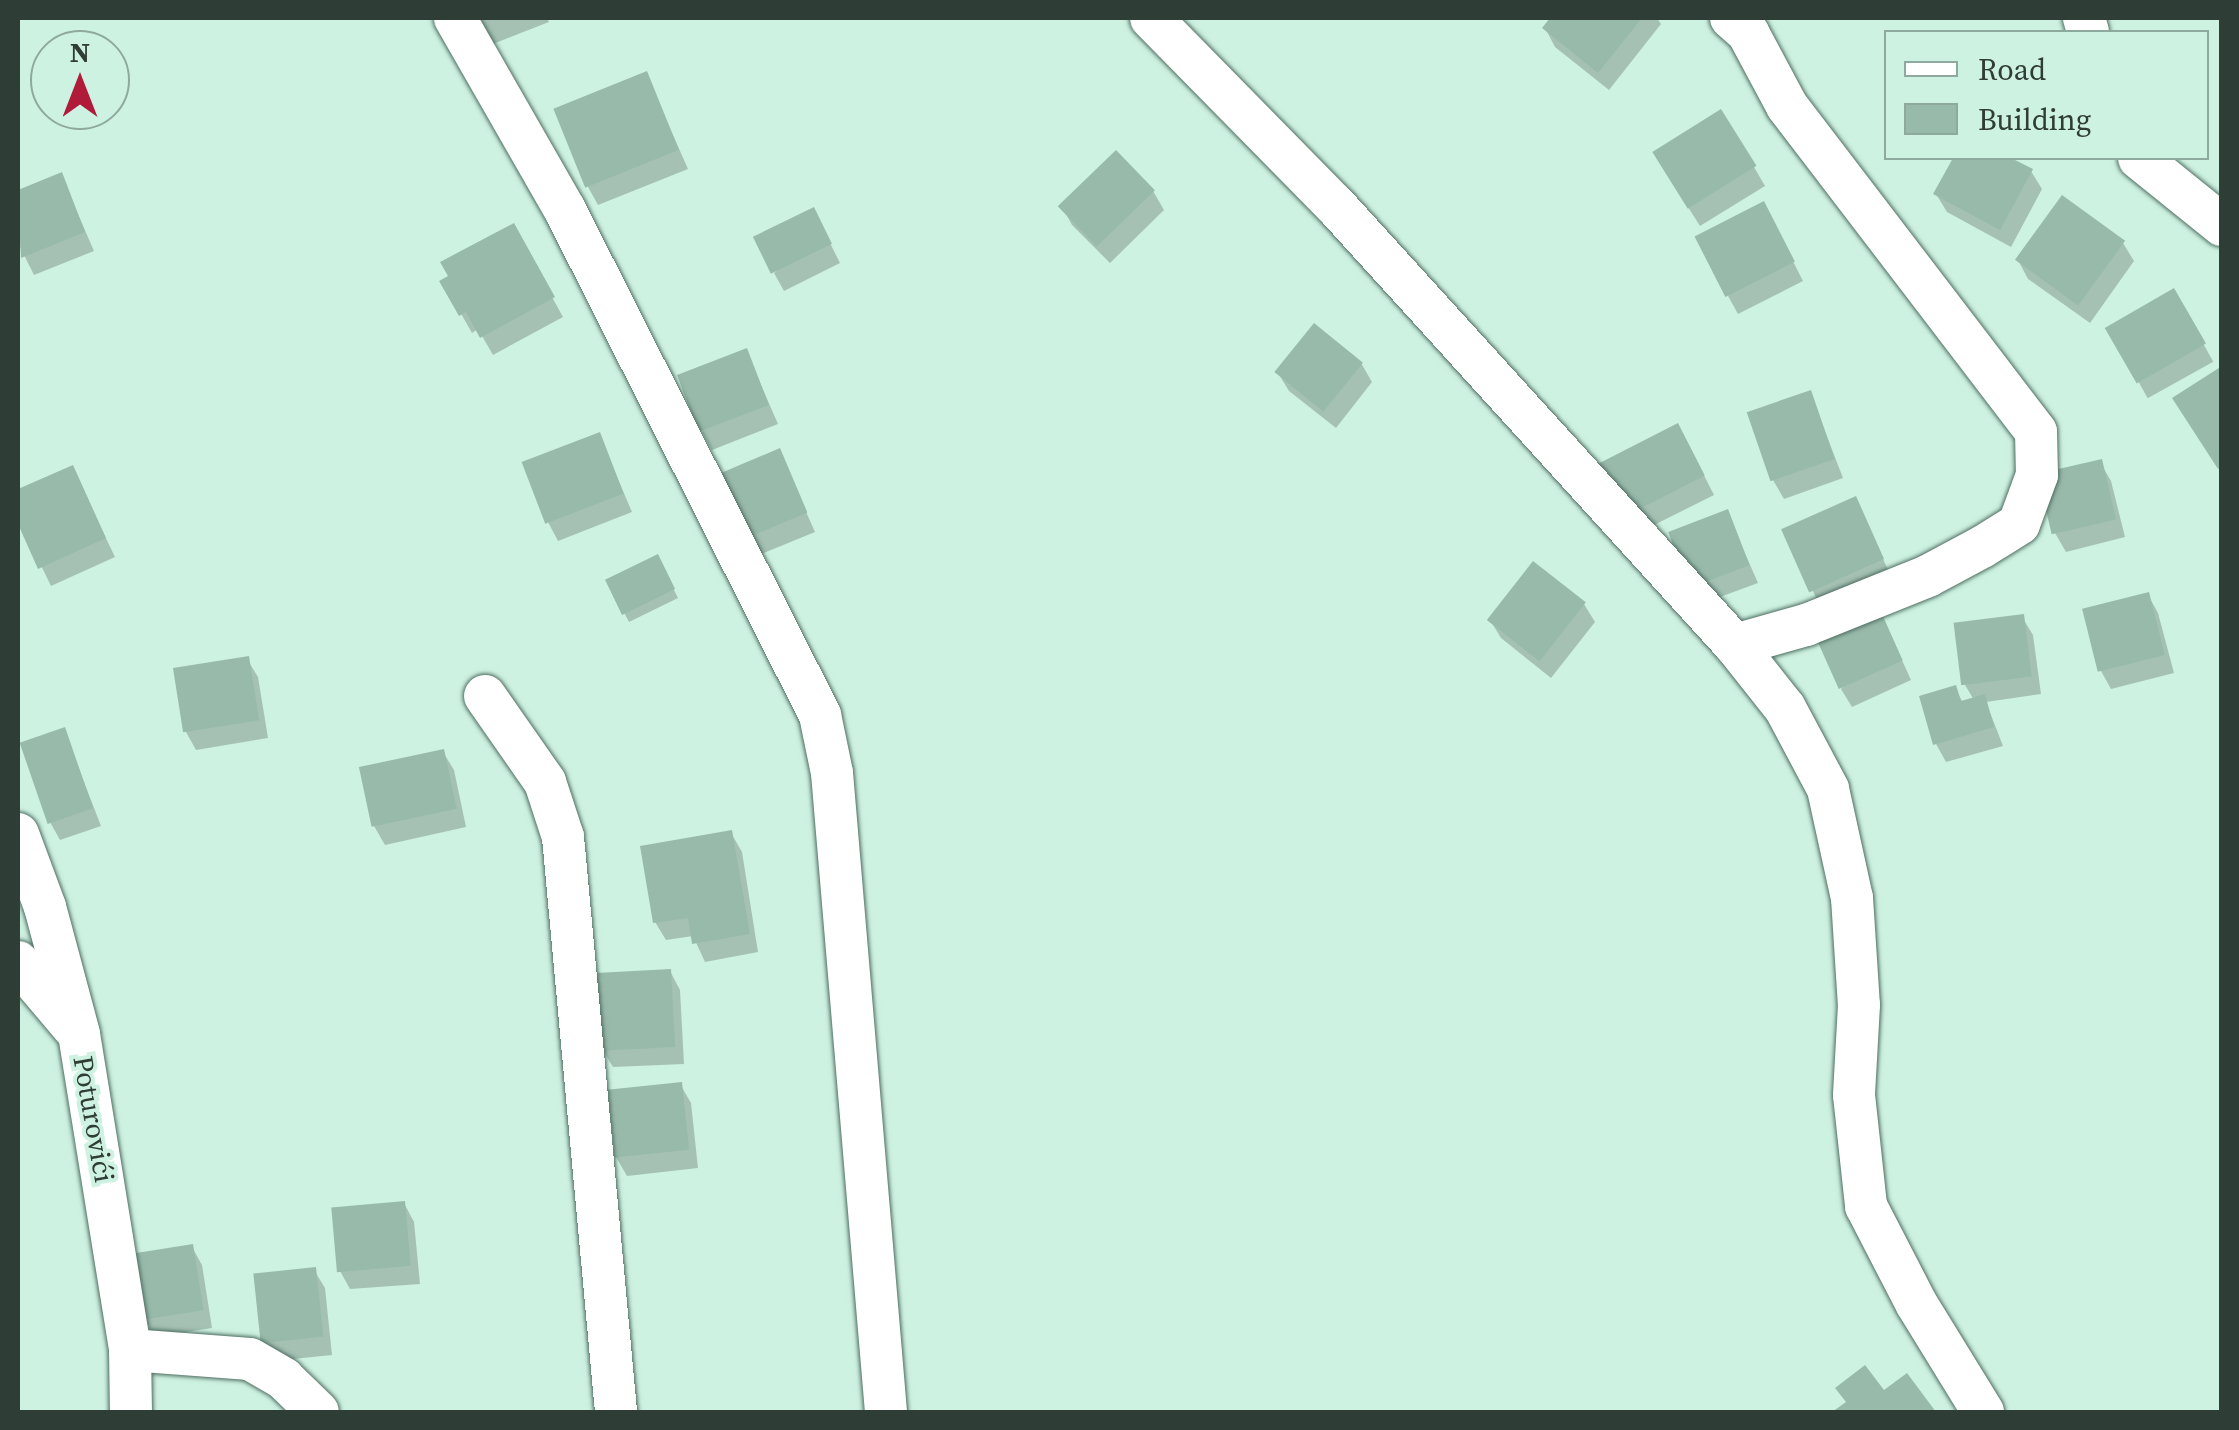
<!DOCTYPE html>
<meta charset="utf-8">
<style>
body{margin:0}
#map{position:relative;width:2239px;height:1430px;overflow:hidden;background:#cef2e2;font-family:"Source Serif 4",serif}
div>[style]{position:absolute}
.shadow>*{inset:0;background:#0003;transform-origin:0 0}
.building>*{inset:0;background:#98baab;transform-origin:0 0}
.roads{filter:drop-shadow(0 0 2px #4e6e61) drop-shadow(0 0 2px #4e6e61)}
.minor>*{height:42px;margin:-21px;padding:0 21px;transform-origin:21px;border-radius:21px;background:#fff}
span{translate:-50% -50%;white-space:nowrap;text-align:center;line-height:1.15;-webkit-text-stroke:8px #cef2e2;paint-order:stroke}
.street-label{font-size:28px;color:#2f3d37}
.frame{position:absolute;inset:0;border:20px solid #2f3d37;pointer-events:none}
.legend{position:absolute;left:1884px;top:30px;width:325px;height:130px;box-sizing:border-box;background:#cef2e2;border:2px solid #8eaa9e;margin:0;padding:12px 18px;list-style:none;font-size:30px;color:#2f3d37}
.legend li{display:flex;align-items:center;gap:20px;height:50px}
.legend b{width:50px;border:2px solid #8eaa9e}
.north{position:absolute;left:30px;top:30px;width:100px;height:100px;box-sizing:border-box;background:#cef2e2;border:2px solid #8eaa9e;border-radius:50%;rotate:0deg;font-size:28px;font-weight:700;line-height:40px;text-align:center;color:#2f3d37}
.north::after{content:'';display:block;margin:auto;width:35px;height:45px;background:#af1b39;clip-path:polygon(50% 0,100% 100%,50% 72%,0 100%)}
</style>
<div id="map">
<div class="shadow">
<i style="clip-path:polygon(480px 18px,547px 18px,549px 22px,493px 44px)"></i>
<i style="clip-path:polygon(1553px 18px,1657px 18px,1661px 24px,1609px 90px,1555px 47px,1545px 28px)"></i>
<i style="clip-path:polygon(646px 74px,688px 169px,598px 205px,588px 187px)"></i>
<i style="clip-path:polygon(1956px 158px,2006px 158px,2031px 171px,2042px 189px,2011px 247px,1947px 212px,1936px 194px)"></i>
<i style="clip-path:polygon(1754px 167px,1765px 186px,1700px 226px,1665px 171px)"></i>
<i style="clip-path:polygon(61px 175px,94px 251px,34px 275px,18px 243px,18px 193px)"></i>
<i style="clip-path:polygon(1153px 191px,1164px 210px,1110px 263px,1072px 225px,1062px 207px)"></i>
<i style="clip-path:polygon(1773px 222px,1803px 281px,1738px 314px,1728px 296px)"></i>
<i style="clip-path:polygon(513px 226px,563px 317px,493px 355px,478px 329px,472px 333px,443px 282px)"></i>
<i style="clip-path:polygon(823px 229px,840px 263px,784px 291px,774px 273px)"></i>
<i style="clip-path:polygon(2123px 243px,2134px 261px,2090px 323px,2028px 279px,2018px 260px)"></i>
<i style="left:2174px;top:291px;width:81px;height:75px;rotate:61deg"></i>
<i style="clip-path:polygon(746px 351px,778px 424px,712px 450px,702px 432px)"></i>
<i style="clip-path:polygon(1361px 363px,1372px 382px,1336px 428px,1289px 391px,1278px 373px)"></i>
<i style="clip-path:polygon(1810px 393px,1843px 478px,1784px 499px,1773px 480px)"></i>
<i style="clip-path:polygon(599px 435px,632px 512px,558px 541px,548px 522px)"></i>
<i style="clip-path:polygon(1688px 444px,1714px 495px,1638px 533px,1628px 515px)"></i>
<i style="clip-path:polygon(779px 451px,815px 532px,759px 555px,748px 537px)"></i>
<i style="clip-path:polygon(2100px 462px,2111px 481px,2125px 537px,2066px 552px,2055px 533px)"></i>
<i style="clip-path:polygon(72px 468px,115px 557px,51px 586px,18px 518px,18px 492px)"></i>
<i style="left:1855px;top:499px;width:87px;height:77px;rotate:65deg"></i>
<i style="clip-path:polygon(1727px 512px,1758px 583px,1701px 604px,1691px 586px)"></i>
<i style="clip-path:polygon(662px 566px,678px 598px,629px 622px,608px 582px)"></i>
<i style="clip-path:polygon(2148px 595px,2158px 613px,2174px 673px,2111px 689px,2101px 671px)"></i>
<i style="clip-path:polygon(1584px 604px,1595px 622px,1551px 678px,1501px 638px,1490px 620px)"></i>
<i style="clip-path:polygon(2022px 617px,2033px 635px,2041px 694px,1986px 702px,2003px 746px,1946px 762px,1936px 744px,1955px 688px,1963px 703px,1974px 700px,1965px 685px)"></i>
<i style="clip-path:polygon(1891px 636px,1911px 680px,1852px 707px,1841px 689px)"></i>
<i style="clip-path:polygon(247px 659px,258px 677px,268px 738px,196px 750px,186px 732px)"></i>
<i style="clip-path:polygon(64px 730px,101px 826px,60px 840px,50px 822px)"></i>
<i style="clip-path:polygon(443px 752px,454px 770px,466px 827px,385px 845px,374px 826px)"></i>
<i style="clip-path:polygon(731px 833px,742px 852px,758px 952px,705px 962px,693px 936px,666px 940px,655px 922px)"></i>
<i style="clip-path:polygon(670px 971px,680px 990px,684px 1064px,613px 1067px,602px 1049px)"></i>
<i style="clip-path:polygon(680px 1084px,691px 1103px,698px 1168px,627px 1176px,616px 1157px)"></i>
<i style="clip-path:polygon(404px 1203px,414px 1222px,420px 1284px,350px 1289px,340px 1271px)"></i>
<i style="clip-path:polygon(192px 1247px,202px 1265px,212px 1328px,155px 1337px,144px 1318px)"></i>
<i style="clip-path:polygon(314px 1270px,325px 1288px,332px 1355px,273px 1361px,263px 1343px)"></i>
</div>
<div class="building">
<i style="clip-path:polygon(1550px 18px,1642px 18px,1598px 73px,1542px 28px)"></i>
<i style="left:647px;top:71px;width:85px;height:101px;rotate:68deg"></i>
<i style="left:1721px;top:109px;width:67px;height:81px;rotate:58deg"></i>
<i style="left:1116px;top:150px;width:56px;height:81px;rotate:46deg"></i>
<i style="clip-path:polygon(1953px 158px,2011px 158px,2033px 169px,2000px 230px,1933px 194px)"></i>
<i style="clip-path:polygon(62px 172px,85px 232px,21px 258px,18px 190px)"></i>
<i style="left:2062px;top:195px;width:78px;height:80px;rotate:36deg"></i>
<i style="left:1764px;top:201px;width:68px;height:78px;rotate:63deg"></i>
<i style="left:814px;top:207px;width:41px;height:68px;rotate:64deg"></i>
<i style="clip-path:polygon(514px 223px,555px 297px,480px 338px,466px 312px,459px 316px,439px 281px,448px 276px,440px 262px)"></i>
<i style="left:2174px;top:288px;width:64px;height:80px;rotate:60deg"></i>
<i style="left:1314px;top:323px;width:63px;height:63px;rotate:39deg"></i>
<i style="left:747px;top:348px;width:61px;height:75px;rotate:69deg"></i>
<i style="clip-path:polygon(2222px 366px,2222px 466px,2218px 469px,2172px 398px)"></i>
<i style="left:1811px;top:390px;width:73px;height:68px;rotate:71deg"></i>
<i style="left:1678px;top:423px;width:59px;height:89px;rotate:63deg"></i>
<i style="left:600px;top:432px;width:66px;height:84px;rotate:69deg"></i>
<i style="left:780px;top:448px;width:70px;height:66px;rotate:67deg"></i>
<i style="left:2102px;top:459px;width:62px;height:66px;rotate:77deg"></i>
<i style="clip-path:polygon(73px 465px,106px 538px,38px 569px,18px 524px,18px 489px)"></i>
<i style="left:1856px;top:496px;width:69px;height:82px;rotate:66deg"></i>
<i style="left:1728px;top:509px;width:60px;height:64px;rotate:69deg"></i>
<i style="left:658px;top:554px;width:39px;height:59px;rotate:64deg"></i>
<i style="left:1533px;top:561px;width:67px;height:75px;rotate:38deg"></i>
<i style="left:2149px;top:592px;width:65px;height:69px;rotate:76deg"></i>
<i style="left:1882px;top:614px;width:51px;height:70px;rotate:66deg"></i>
<i style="left:2024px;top:614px;width:63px;height:71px;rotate:83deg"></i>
<i style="left:249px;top:656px;width:65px;height:77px;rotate:81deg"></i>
<i style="clip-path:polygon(1956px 685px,1961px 701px,1985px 694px,1994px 727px,1933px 745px,1919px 696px)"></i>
<i style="left:65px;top:727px;width:86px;height:48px;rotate:71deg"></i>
<i style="left:444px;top:749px;width:61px;height:87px;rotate:78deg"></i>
<i style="clip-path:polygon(732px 830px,750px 934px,692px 944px,688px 918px,653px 923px,640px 846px)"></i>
<i style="left:671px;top:969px;width:78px;height:75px;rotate:87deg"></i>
<i style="left:682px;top:1082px;width:68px;height:75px;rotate:84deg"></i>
<i style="left:405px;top:1201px;width:65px;height:74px;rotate:85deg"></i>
<i style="left:193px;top:1244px;width:67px;height:62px;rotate:81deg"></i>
<i style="left:316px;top:1267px;width:70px;height:63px;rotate:84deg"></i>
<i style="clip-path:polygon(1865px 1365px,1884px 1390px,1907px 1373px,1936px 1412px,1832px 1412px,1846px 1402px,1835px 1388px)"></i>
</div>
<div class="roads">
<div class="minor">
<i style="left:455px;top:18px;width:221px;rotate:60.2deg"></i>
<i style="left:565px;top:210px;width:566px;rotate:63.21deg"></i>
<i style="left:820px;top:715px;width:59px;rotate:78.3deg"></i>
<i style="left:832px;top:773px;width:641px;rotate:85.17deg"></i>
<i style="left:1151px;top:18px;width:262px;rotate:45.5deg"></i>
<i style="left:1335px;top:205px;width:595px;rotate:47.73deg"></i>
<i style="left:1735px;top:645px;width:80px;rotate:51.6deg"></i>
<i style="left:1785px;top:708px;width:92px;rotate:62deg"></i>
<i style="left:1828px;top:789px;width:112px;rotate:77.6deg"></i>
<i style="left:1852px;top:898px;width:107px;rotate:86.3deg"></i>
<i style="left:1859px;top:1005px;width:90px;rotate:93.2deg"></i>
<i style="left:1854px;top:1095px;width:112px;rotate:83.8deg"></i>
<i style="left:1866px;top:1206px;width:109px;rotate:62.7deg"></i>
<i style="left:1916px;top:1303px;width:128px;rotate:58.4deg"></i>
<i style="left:1731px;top:18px;width:23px;rotate:41deg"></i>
<i style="left:1748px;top:33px;width:83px;rotate:61.9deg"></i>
<i style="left:1787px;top:106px;width:410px;rotate:52.6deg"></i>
<i style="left:2036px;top:432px;width:43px;rotate:88.7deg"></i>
<i style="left:2037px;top:475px;width:52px;rotate:110.2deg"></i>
<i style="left:2019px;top:524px;width:44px;rotate:148.1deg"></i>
<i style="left:1982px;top:547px;width:61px;rotate:151.8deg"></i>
<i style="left:1928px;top:576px;width:131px;rotate:158.1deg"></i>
<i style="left:1806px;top:625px;width:74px;rotate:164.3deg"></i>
<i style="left:2084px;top:18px;width:15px;rotate:74deg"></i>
<i style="left:2139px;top:158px;width:107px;rotate:38.9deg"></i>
<i style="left:485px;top:696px;width:105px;rotate:55.1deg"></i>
<i style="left:545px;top:782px;width:58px;rotate:71.9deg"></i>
<i style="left:563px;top:837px;width:577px;rotate:84.73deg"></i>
<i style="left:18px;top:834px;width:78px;rotate:69.7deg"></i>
<i style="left:45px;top:907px;width:131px;rotate:75deg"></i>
<i style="left:79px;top:1034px;width:320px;rotate:80.8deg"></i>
<i style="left:130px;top:1350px;width:62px;rotate:89.1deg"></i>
<i style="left:18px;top:962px;width:84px;rotate:49.8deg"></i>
<i style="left:130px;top:1350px;width:120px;rotate:4.3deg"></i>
<i style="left:250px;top:1359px;width:39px;rotate:30deg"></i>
<i style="left:284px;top:1379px;width:47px;rotate:44.1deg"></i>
</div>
</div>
<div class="street-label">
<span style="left:94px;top:1119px;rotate:80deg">Poturovići</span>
</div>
<div class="frame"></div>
<ul class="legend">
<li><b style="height:12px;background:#fff"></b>Road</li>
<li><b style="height:28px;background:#98baab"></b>Building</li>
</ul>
<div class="north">N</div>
</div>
